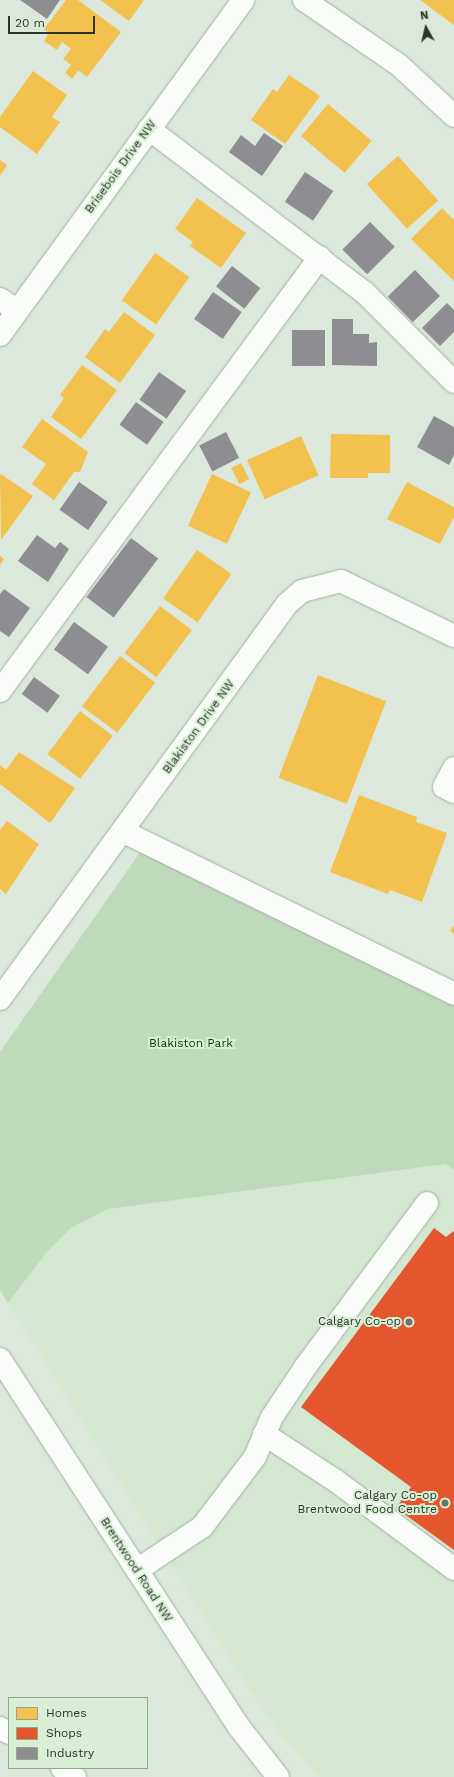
<!DOCTYPE html>
<style>
body{margin:0}
#map{position:relative;width:454px;height:1777px;overflow:hidden;background:#dce8db;font-family:"Work Sans",sans-serif}
div>[style]{position:absolute}
.built>*{inset:0;background:#d3e7d1}
.green>*{inset:0;background:#bedabb}
.homes>*{inset:0;background:#f2c14e;transform-origin:0 0}
.shops>*{inset:0;background:#e4572e}
.industry>*{inset:0;background:#8d8d92;transform-origin:0 0}
.roads{filter:drop-shadow(0 0 1px #a5aea4) drop-shadow(0 0 1px #a5aea4)}
.minor>*{height:22px;margin:-11px;padding:0 11px;transform-origin:11px;border-radius:11px;background:#fafcfa}
.highway>*{height:22px;margin:-11px;padding:0 11px;transform-origin:11px;border-radius:11px;background:#fafcfa}
.dots>*{width:11px;height:11px;translate:-50% -50%;box-sizing:border-box;border:2px solid #d8eed5;border-radius:50%}
span{translate:-50% -50%;white-space:nowrap;text-align:center;line-height:1.15;-webkit-text-stroke:4px #d8eed5;paint-order:stroke}
.street-label{font-size:12px;color:#2b342a}
.park-label{font-size:12px;color:#0c4405}
.poi-label{font-size:12px;color:#2b342a}
.right{translate:-100% -50%;text-align:right}
.legend{position:absolute;left:8px;top:1697px;width:140px;height:72px;box-sizing:border-box;background:#d8eed5;border:1px solid #93a491;margin:0;padding:5px 7px;list-style:none;font-size:12px;color:#2b342a}
.legend li{display:flex;align-items:center;gap:8px;height:20px}
.legend b{width:20px;border:1px solid #93a491}
.north{position:absolute;left:406px;top:8px;width:40px;height:40px;-webkit-text-stroke:3px #d8eed5;paint-order:stroke;rotate:352deg;font-size:11px;font-weight:700;line-height:16px;text-align:center;color:#2b342a}
.north::after{content:'';display:block;margin:auto;width:14px;height:18px;background:#2b342a;clip-path:polygon(50% 0,100% 100%,50% 72%,0 100%)}
.scale{position:absolute;left:8px;top:16px;width:87px;height:18px;box-sizing:border-box;border:2px solid #2b342a;border-top:0;padding-left:5px;font-size:12px;line-height:14px;white-space:nowrap;color:#2b342a;-webkit-text-stroke:3px #d8eed5;paint-order:stroke}
</style>
<div id="map">
<div class="built">
<i style="clip-path:polygon(445px 1164px,454px 1170px,454px 1777px,320px 1777px,280px 1734px,246px 1684px,8px 1303px,46px 1253px,71px 1228px,107px 1209px)"></i>
</div>
<div class="green">
<i style="clip-path:polygon(141px 851px,454px 1002px,454px 1170px,445px 1164px,107px 1209px,71px 1228px,46px 1253px,8px 1303px,0 1290px,0 1052px)"></i>
</div>
<div class="homes">
<i style="clip-path:polygon(66px 0,78px 0,121px 32px,87px 77px,63px 59px,71px 49px,62px 42px,57px 50px,44px 41px,49px 33px,44px 29px)"></i>
<i style="clip-path:polygon(100px 0,144px 0,129px 21px)"></i>
<i style="clip-path:polygon(420px 0,454px 0,454px 25px)"></i>
<i style="left:71px;top:65px;width:9px;height:10px;rotate:36deg"></i>
<i style="clip-path:polygon(33px 71px,67px 95px,52px 117px,60px 122px,37px 154px,0 127px,0 117px)"></i>
<i style="clip-path:polygon(289px 75px,320px 96px,285px 144px,251px 120px,273px 89px,277px 92px)"></i>
<i style="left:328px;top:104px;width:57px;height:42px;rotate:40deg"></i>
<i style="left:398px;top:156px;width:60px;height:42px;rotate:48deg"></i>
<i style="clip-path:polygon(0 160px,7px 165px,0 176px)"></i>
<i style="clip-path:polygon(197px 198px,246px 233px,221px 268px,190px 246px,193px 242px,175px 229px)"></i>
<i style="clip-path:polygon(442px 208px,454px 220px,454px 281px,411px 239px)"></i>
<i style="left:155px;top:253px;width:42px;height:58px;rotate:35deg"></i>
<i style="clip-path:polygon(124px 312px,155px 335px,120px 383px,85px 357px,105px 329px,109px 332px)"></i>
<i style="clip-path:polygon(82px 365px,117px 390px,81px 439px,51px 417px,64px 398px,60px 395px)"></i>
<i style="clip-path:polygon(42px 419px,88px 452px,80px 472px,74px 472px,54px 500px,32px 484px,46px 464px,22px 447px)"></i>
<i style="clip-path:polygon(331px 434px,390px 435px,390px 473px,368px 473px,368px 478px,330px 478px)"></i>
<i style="left:301px;top:436px;width:43px;height:59px;rotate:66deg"></i>
<i style="left:241px;top:463px;width:18px;height:11px;rotate:63deg"></i>
<i style="clip-path:polygon(1px 474px,33px 496px,1px 540px,0 476px)"></i>
<i style="left:212px;top:474px;width:43px;height:57px;rotate:25deg"></i>
<i style="clip-path:polygon(407px 482px,454px 507px,454px 517px,440px 544px,387px 519px)"></i>
<i style="left:197px;top:550px;width:42px;height:59px;rotate:35deg"></i>
<i style="clip-path:polygon(0 556px,4px 559px,0 565px)"></i>
<i style="left:160px;top:606px;width:40px;height:59px;rotate:37deg"></i>
<i style="left:120px;top:656px;width:44px;height:63px;rotate:37deg"></i>
<i style="left:318px;top:675px;width:73px;height:110px;rotate:21deg"></i>
<i style="left:80px;top:711px;width:41px;height:54px;rotate:37deg"></i>
<i style="clip-path:polygon(19px 752px,75px 788px,50px 823px,0 784px,0 765px,6px 770px)"></i>
<i style="clip-path:polygon(359px 795px,417px 817px,416px 822px,447px 833px,422px 902px,390px 890px,388px 894px,330px 872px)"></i>
<i style="clip-path:polygon(7px 821px,39px 844px,6px 894px,0 889px,0 830px)"></i>
<i style="clip-path:polygon(454px 925px,454px 934px,450px 931px)"></i>
</div>
<div class="shops">
<i style="clip-path:polygon(434px 1228px,446px 1237px,454px 1231px,454px 1550px,396px 1508px,411px 1487px,301px 1407px)"></i>
</div>
<div class="industry">
<i style="clip-path:polygon(20px 0,60px 0,47px 19px)"></i>
<i style="clip-path:polygon(264px 133px,283px 146px,262px 176px,229px 152px,241px 135px,255px 146px)"></i>
<i style="left:305px;top:172px;width:34px;height:36px;rotate:34deg"></i>
<i style="left:370px;top:222px;width:35px;height:39px;rotate:45deg"></i>
<i style="left:232px;top:266px;width:36px;height:26px;rotate:38deg"></i>
<i style="left:415px;top:270px;width:36px;height:38px;rotate:46deg"></i>
<i style="left:213px;top:292px;width:35px;height:33px;rotate:35deg"></i>
<i style="clip-path:polygon(447px 303px,454px 310px,454px 332px,440px 346px,422px 328px)"></i>
<i style="clip-path:polygon(332px 319px,353px 319px,353px 334px,369px 334px,369px 343px,377px 342px,377px 366px,332px 365px)"></i>
<i style="left:292px;top:330px;width:33px;height:36px"></i>
<i style="left:159px;top:372px;width:33px;height:34px;rotate:35deg"></i>
<i style="left:136px;top:402px;width:34px;height:28px;rotate:36deg"></i>
<i style="clip-path:polygon(434px 416px,454px 427px,454px 455px,449px 465px,417px 447px)"></i>
<i style="left:226px;top:432px;width:29px;height:30px;rotate:63deg"></i>
<i style="left:79px;top:482px;width:35px;height:34px;rotate:35deg"></i>
<i style="clip-path:polygon(37px 535px,55px 548px,60px 542px,69px 549px,48px 582px,18px 561px)"></i>
<i style="left:131px;top:538px;width:34px;height:74px;rotate:37deg"></i>
<i style="clip-path:polygon(4px 589px,30px 608px,9px 637px,0 631px,0 594px)"></i>
<i style="left:74px;top:622px;width:42px;height:34px;rotate:36deg"></i>
<i style="left:34px;top:677px;width:32px;height:21px;rotate:36deg"></i>
</div>
<div class="roads">
<div class="minor">
<i style="left:304px;top:0;width:115px;rotate:34.4deg"></i>
<i style="left:399px;top:65px;width:75px;rotate:42.8deg"></i>
<i style="left:149px;top:129px;width:270px;rotate:37.2deg"></i>
<i style="left:364px;top:292px;width:127px;rotate:45deg"></i>
<i style="left:0;top:299px;width:21px;rotate:35deg"></i>
<i style="left:0;top:335px;width:414px;rotate:-54deg"></i>
<i style="left:0;top:691px;width:539px;rotate:-53.6deg"></i>
<i style="left:454px;top:768px;width:21px;rotate:118deg"></i>
<i style="left:444px;top:787px;width:11px;rotate:27deg"></i>
<i style="left:124px;top:832px;width:368px;rotate:26.1deg"></i>
<i style="left:0;top:999px;width:488px;rotate:-54deg"></i>
<i style="left:287px;top:604px;width:20px;rotate:-41deg"></i>
<i style="left:302px;top:591px;width:40px;rotate:-14.4deg"></i>
<i style="left:341px;top:581px;width:126px;rotate:26deg"></i>
<i style="left:0;top:1359px;width:439px;rotate:57deg"></i>
<i style="left:239px;top:1727px;width:63px;rotate:52deg"></i>
<i style="left:264px;top:1434px;width:86px;rotate:33.1deg"></i>
<i style="left:336px;top:1481px;width:147px;rotate:36.7deg"></i>
<i style="left:137px;top:1570px;width:78px;rotate:-33.5deg"></i>
<i style="left:202px;top:1527px;width:88px;rotate:-52.9deg"></i>
<i style="left:255px;top:1457px;width:43px;rotate:-67deg"></i>
<i style="left:272px;top:1417px;width:61px;rotate:-56.3deg"></i>
<i style="left:306px;top:1366px;width:203px;rotate:-53.4deg"></i>
</div>
<div class="highway">
<i style="left:0;top:1728px;width:10px;rotate:29deg"></i>
<i style="left:62px;top:1768px;width:16px;rotate:35deg"></i>
</div>
</div>
<div class="dots">
<i style="left:409px;top:1322px;background:#697368"></i>
<i style="left:445px;top:1503px;background:#697368"></i>
</div>
<div class="street-label">
<span style="left:121px;top:167px;rotate:-54deg">Brisebois Drive NW</span>
<span style="left:199px;top:727px;rotate:-54deg">Blakiston Drive NW</span>
<span style="left:136px;top:1570px;rotate:57deg">Brentwood Road NW</span>
</div>
<div class="park-label">
<span style="left:191px;top:1044px">Blakiston Park</span>
</div>
<div class="poi-label">
<span class="right" style="left:401px;top:1322px">Calgary Co-op</span>
<span class="right" style="left:437px;top:1503px">Calgary Co-op<br>Brentwood Food Centre</span>
</div>
<ul class="legend">
<li><b style="height:11px;background:#f2c14e"></b>Homes</li>
<li><b style="height:11px;background:#e4572e"></b>Shops</li>
<li><b style="height:11px;background:#8d8d92"></b>Industry</li>
</ul>
<div class="north">N</div>
<div class="scale">20 m</div>
</div>
